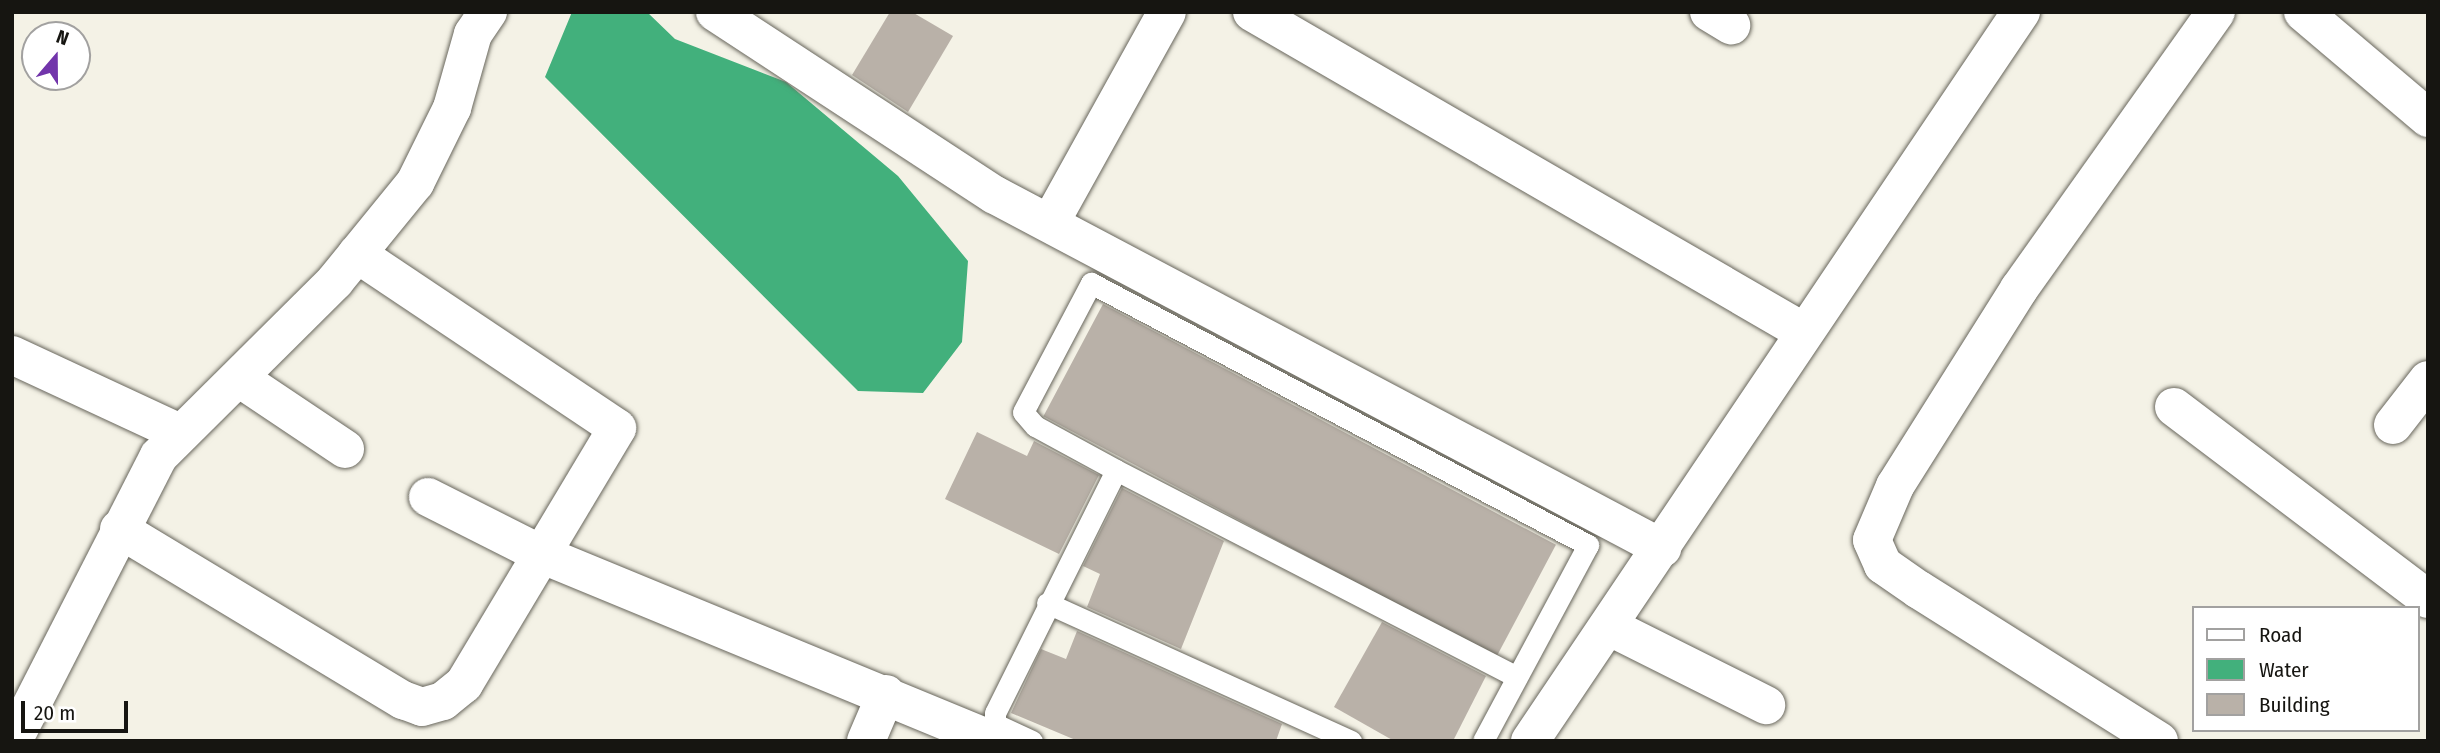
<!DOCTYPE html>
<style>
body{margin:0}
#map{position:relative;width:2440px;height:753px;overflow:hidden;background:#f4f2e6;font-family:"Fira Sans Condensed",sans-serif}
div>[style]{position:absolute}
.water>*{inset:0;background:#42b07c}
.building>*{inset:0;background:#b9b1a8;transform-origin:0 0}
.roads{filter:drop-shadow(0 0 2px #68665c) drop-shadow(0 0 2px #68665c)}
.service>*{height:21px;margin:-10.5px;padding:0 10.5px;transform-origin:10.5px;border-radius:10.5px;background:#fff}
.minor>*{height:38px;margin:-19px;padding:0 19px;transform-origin:19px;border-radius:19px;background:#fff}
span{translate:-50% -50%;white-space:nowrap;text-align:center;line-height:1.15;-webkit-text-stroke:5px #fff;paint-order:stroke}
.frame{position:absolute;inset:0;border:14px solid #161511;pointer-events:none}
.legend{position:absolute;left:2192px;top:606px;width:228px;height:126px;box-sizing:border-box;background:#fff;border:2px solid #a2a1a0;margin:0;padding:9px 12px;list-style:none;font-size:21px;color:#161511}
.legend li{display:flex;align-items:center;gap:14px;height:35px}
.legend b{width:35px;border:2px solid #a2a1a0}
.north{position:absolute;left:21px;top:21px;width:70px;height:70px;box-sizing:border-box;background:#fff;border:2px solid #a2a1a0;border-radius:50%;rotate:20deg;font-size:19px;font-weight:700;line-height:28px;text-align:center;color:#161511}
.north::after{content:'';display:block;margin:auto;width:24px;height:32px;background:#7235ab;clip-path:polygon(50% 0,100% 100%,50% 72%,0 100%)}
.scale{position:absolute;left:21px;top:701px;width:107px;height:32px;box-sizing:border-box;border:4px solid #161511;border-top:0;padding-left:9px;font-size:21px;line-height:24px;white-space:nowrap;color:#161511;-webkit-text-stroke:5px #fff;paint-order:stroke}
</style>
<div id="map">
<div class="water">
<i style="clip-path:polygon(572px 12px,647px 12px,675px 39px,786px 82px,898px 176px,968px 261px,962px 342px,923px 393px,858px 391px,545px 77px)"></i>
</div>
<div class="building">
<i style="clip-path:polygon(890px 12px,912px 12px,953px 36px,908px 112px,852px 75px)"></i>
<i style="left:1103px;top:304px;width:513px;height:127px;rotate:28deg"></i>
<i style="clip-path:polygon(977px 432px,1027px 456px,1034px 441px,1099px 475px,1059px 554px,945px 499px)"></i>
<i style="clip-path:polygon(1122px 488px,1224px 541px,1181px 649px,1087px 607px,1100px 574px,1083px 566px)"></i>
<i style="clip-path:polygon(1382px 622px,1486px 676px,1453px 741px,1394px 741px,1334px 707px)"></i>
<i style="clip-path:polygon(1077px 631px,1282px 724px,1276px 741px,1078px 741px,1011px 713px,1041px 649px,1066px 659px)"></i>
</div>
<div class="roads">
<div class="service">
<i style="left:1116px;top:470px;width:451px;rotate:27.3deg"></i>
<i style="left:1047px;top:603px;width:334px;rotate:24.4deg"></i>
<i style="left:1032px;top:741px;width:41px;rotate:-155.3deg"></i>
<i style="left:995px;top:724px;width:11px;rotate:-90deg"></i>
<i style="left:995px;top:713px;width:271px;rotate:-63.5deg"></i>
<i style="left:1116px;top:470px;width:92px;rotate:-151.5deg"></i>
<i style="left:1035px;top:426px;width:18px;rotate:-131deg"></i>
<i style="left:1023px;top:412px;width:146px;rotate:-62.2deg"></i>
<i style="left:1091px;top:283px;width:562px;rotate:27.8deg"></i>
<i style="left:1588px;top:545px;width:222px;rotate:118.2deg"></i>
</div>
<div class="minor">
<i style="left:715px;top:12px;width:334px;rotate:33.2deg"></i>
<i style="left:995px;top:195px;width:755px;rotate:27.89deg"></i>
<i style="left:1252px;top:12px;width:638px;rotate:30.1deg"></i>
<i style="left:1709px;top:12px;width:26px;rotate:31deg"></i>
<i style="left:2303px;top:12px;width:164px;rotate:40.3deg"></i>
<i style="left:1050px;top:223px;width:241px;rotate:-61deg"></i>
<i style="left:12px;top:355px;width:185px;rotate:24.9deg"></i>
<i style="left:242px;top:380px;width:124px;rotate:33.8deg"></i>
<i style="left:2174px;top:407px;width:318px;rotate:37.1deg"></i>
<i style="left:2393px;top:425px;width:57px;rotate:-52.1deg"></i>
<i style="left:428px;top:497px;width:129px;rotate:26.8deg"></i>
<i style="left:543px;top:555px;width:489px;rotate:22.4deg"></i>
<i style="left:119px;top:529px;width:332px;rotate:31.1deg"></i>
<i style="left:403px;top:700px;width:20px;rotate:20deg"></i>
<i style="left:422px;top:707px;width:22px;rotate:-16deg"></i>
<i style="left:443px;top:701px;width:27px;rotate:-39deg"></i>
<i style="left:464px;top:684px;width:298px;rotate:-59.1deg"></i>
<i style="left:617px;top:428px;width:313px;rotate:-146.2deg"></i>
<i style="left:1608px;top:626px;width:177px;rotate:26.6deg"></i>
<i style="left:13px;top:741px;width:320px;rotate:-62.9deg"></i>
<i style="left:159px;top:456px;width:248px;rotate:-44.8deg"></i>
<i style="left:335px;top:281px;width:127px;rotate:-50.8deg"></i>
<i style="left:415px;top:183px;width:84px;rotate:-63.7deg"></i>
<i style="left:452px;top:108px;width:77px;rotate:-74.2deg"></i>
<i style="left:473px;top:34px;width:27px;rotate:-56deg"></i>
<i style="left:866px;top:741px;width:51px;rotate:-66.9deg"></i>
<i style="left:1530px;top:741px;width:879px;rotate:-56.04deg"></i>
<i style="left:2159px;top:741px;width:284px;rotate:-147.8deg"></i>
<i style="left:1919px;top:590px;width:44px;rotate:-145.2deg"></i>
<i style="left:1883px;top:565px;width:27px;rotate:-114deg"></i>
<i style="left:1872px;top:540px;width:59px;rotate:-66.9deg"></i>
<i style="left:1895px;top:486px;width:233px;rotate:-57.8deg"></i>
<i style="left:2019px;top:289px;width:340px;rotate:-54.6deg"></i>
</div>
</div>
<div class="frame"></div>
<ul class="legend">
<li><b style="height:9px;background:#fff"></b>Road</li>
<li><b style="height:19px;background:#42b07c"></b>Water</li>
<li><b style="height:19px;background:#b9b1a8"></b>Building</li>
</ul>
<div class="north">N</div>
<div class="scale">20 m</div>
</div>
